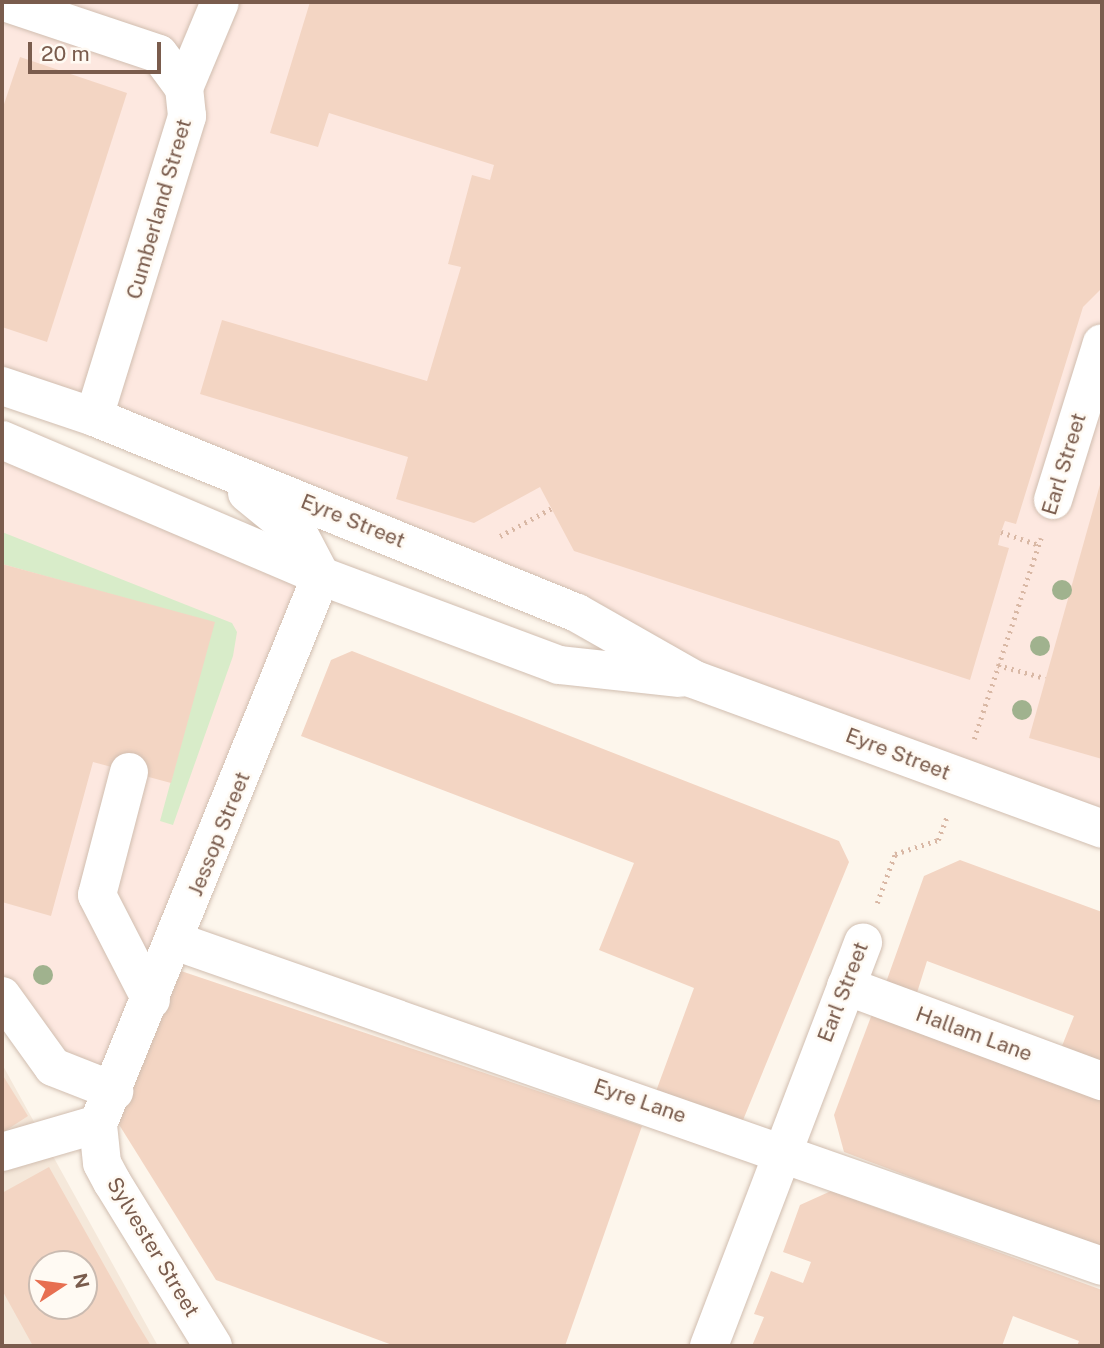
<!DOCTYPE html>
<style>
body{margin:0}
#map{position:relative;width:1104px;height:1348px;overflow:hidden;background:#fdf6ec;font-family:"Public Sans",sans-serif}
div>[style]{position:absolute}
.residential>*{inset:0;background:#f5e8da}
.commercial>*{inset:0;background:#fde8e0}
.green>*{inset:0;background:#d8ecc9}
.building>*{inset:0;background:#f3d5c3}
.path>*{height:4.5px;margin-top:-2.25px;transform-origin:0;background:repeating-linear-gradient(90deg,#d9b8a5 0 2px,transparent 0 7px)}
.roads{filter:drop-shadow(0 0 2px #d1beb0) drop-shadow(0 0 2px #d1beb0)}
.minor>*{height:38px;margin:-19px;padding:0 19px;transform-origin:19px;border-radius:19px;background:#fff}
.trees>*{width:20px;height:20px;margin:-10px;border-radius:50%;background:#a0b28e}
span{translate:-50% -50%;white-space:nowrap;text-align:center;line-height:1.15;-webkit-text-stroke:5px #fffaf3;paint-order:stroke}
.street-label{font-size:21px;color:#7a5c4d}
.frame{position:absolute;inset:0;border:4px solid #7a5c4d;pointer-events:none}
.north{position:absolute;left:28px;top:1250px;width:70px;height:70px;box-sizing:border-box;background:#fffaf3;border:2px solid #cabbb1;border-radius:50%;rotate:77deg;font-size:19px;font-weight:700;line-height:28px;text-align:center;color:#7a5c4d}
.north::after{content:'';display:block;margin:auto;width:24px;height:32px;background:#e76f51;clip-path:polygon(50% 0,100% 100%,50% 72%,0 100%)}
.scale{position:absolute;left:28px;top:42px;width:133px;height:32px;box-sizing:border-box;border:4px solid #7a5c4d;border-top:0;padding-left:9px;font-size:21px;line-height:24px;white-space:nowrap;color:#7a5c4d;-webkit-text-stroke:5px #fffaf3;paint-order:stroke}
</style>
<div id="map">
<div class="residential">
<i style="clip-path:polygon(evenodd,2px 1064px,158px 1346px,2px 1346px,2px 1064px,42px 1264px,84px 1264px,84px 1306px,42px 1306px,42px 1264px)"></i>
</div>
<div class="commercial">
<i style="clip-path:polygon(2px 2px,1102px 2px,1102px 829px,2px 386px)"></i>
<i style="clip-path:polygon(2px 440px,321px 576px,114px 1091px,79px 1079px,2px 996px)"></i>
</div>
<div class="green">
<i style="clip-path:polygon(2px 532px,232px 623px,237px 632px,233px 656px,173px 825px,160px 821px,214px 623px,2px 564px)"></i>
</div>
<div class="building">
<i style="clip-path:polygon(310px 2px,1102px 2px,1102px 288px,1083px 307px,1016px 524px,1005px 521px,1001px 532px,998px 545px,1009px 548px,970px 680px,574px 551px,540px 487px,474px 523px,396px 499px,408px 457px,200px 394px,222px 320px,427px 381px,461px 267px,448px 264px,472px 175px,490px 180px,494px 165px,329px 113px,318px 147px,270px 133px)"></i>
<i style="clip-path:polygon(20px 57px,127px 93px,47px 342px,2px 327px,2px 110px)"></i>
<i style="clip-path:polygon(1101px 481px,1102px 481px,1102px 759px,1029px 738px)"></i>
<i style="clip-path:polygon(2px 564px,215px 622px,171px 783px,93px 762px,51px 916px,2px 902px)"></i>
<i style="clip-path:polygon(352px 651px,839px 841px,849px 862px,741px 1125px,655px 1094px,694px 988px,599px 950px,634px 863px,301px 736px,331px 660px)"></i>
<i style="clip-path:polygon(960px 860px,1102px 912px,1102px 1067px,1060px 1051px,1074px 1016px,927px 961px,915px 999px,884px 988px,924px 876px)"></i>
<i style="clip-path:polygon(181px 971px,642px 1126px,565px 1346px,395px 1346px,216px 1280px,118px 1123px)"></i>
<i style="clip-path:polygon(872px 1014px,1102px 1097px,1102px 1249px,844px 1152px,834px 1115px)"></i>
<i style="clip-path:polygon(2px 1074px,28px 1116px,2px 1133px)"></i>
<i style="clip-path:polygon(evenodd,49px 1167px,134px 1318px,151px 1346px,33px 1346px,2px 1290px,2px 1193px,49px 1167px,42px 1264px,84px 1264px,84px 1306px,42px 1306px,42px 1264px)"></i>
<i style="clip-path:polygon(831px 1191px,1102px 1290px,1102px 1346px,1077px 1346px,1079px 1341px,1013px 1316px,1002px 1346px,752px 1346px,764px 1317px,754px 1314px,771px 1271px,803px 1283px,811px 1262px,783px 1252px,800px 1205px)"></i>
</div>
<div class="path">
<i style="left:1001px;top:532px;width:40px;rotate:18.9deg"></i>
<i style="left:500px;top:536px;width:59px;rotate:-28.3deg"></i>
<i style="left:998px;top:665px;width:49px;rotate:15.5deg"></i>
<i style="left:974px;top:739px;width:212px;rotate:-71.6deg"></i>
<i style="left:877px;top:903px;width:52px;rotate:-69.8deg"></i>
<i style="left:895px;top:854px;width:45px;rotate:-18deg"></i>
<i style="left:938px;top:840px;width:26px;rotate:-69deg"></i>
</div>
<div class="roads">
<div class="minor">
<i style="left:4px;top:2px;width:163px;rotate:18.5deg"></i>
<i style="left:159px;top:54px;width:42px;rotate:53.7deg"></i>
<i style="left:2px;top:386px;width:97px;rotate:18.6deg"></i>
<i style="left:94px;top:417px;width:521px;rotate:22.09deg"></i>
<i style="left:577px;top:613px;width:133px;rotate:29.6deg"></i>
<i style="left:693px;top:679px;width:436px;rotate:20.1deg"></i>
<i style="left:94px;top:417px;width:315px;rotate:-72.8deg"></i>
<i style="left:187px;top:116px;width:28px;rotate:-96deg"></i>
<i style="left:184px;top:88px;width:93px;rotate:-67.3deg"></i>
<i style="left:2px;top:440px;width:347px;rotate:23.1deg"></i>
<i style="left:321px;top:576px;width:254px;rotate:20.5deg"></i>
<i style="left:559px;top:665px;width:121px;rotate:6.2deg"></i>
<i style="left:247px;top:493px;width:68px;rotate:39.1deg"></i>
<i style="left:300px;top:536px;width:45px;rotate:62.3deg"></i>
<i style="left:1053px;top:500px;width:164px;rotate:-72.7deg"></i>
<i style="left:129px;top:772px;width:127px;rotate:104.6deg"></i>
<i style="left:97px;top:895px;width:118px;rotate:62.8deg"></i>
<i style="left:175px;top:941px;width:982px;rotate:19.32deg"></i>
<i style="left:846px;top:986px;width:273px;rotate:20.4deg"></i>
<i style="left:2px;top:996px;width:87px;rotate:54.3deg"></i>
<i style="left:53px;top:1067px;width:66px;rotate:21.5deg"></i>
<i style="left:2px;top:1152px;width:100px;rotate:-16.3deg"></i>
<i style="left:213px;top:1346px;width:193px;rotate:-121.6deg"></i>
<i style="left:112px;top:1182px;width:21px;rotate:-118deg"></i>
<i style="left:102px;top:1163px;width:39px;rotate:-96deg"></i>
<i style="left:98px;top:1124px;width:592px;rotate:-67.86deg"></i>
<i style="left:709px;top:1346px;width:432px;rotate:-69.1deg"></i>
</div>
</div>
<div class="trees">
<i style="left:1062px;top:590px"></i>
<i style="left:1040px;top:646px"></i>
<i style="left:1022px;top:710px"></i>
<i style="left:43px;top:975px"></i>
</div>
<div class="street-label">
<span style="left:159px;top:209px;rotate:-74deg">Cumberland Street</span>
<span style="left:1064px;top:464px;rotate:-73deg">Earl Street</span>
<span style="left:353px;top:521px;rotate:22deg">Eyre Street</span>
<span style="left:898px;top:754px;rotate:21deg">Eyre Street</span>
<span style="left:219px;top:834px;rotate:-68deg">Jessop Street</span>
<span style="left:843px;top:992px;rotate:-69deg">Earl Street</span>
<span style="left:974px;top:1034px;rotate:20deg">Hallam Lane</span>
<span style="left:640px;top:1101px;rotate:19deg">Eyre Lane</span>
<span style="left:153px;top:1247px;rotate:59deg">Sylvester Street</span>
</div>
<div class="frame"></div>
<div class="north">N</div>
<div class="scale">20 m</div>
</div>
